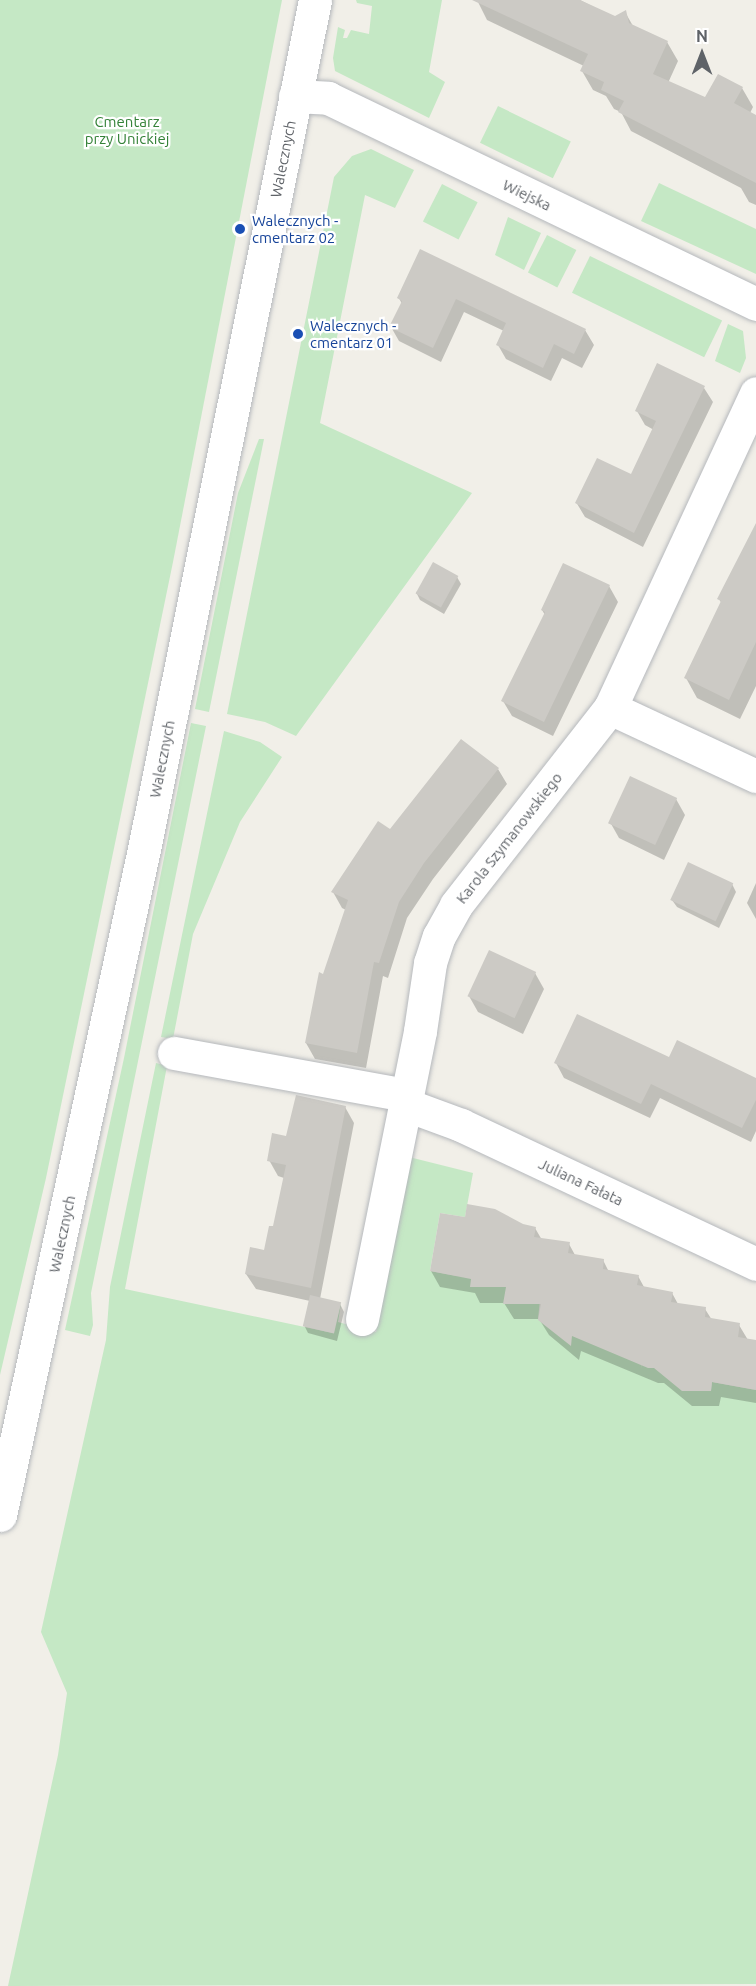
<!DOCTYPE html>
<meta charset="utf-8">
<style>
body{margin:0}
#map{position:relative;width:756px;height:1986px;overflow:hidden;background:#f1efe8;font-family:Ubuntu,sans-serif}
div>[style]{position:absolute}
.green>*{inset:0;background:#c5e8c5;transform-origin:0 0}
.shadow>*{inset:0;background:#0003}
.building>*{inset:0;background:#cccac5;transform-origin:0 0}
.roads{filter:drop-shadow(0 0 2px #b5b8bc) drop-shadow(0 0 2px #b5b8bc)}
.minor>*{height:33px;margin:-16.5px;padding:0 16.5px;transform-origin:16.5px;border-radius:16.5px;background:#fff}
.dots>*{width:16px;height:16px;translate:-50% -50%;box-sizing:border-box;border:3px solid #fff;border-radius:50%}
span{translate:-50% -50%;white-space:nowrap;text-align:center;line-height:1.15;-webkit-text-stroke:4.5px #fff;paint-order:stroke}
.park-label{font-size:15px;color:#348238}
.street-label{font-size:15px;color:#5f6368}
.transit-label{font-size:15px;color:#164399}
.left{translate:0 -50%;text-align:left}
.north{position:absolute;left:672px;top:24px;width:60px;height:60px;-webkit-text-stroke:4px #fff;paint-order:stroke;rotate:0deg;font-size:16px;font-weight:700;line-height:24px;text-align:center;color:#5f6368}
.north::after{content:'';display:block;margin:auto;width:21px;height:27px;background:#5f6368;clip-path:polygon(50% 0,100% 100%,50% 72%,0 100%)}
</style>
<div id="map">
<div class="green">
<i style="clip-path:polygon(0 0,282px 0,173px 562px,46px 1178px,0 1375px)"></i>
<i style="clip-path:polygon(356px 0,442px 0,429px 72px,445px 82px,429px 118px,335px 71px,333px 58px,338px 27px,345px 30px,343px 38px,347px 38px,351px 30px,369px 34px,372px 6px,357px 3px)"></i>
<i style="left:498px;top:106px;width:81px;height:41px;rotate:26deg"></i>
<i style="clip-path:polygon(371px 149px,414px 170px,395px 208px,365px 195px,320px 423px,472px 493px,296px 736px,265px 722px,227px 714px,334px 177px,352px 156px)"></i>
<i style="clip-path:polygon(659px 183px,756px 229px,756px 274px,641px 221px)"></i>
<i style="left:442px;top:184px;width:40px;height:42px;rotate:27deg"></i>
<i style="clip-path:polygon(508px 217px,541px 233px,524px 270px,495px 255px)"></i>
<i style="left:547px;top:235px;width:33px;height:42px;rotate:27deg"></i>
<i style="left:590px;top:256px;width:147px;height:41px;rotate:26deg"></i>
<i style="clip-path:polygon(728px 324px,743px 331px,746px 358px,740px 373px,715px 361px)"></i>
<i style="clip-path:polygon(259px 439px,264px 439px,209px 712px,195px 709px,238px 493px)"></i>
<i style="clip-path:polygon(191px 723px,206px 726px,91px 1293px,93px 1325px,90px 1336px,65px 1330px,124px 1058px)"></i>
<i style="clip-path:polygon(224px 731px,260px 742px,282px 757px,240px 822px,193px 934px,173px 1039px,161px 1037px)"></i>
<i style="clip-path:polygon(156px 1063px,167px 1066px,125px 1289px,333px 1333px,341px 1303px,338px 1322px,376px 1332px,409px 1157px,473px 1173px,465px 1217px,440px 1213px,430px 1271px,457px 1276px,473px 1268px,471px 1287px,472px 1285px,507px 1285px,540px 1300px,538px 1319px,609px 1333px,607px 1352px,611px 1334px,643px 1349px,641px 1368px,645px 1349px,711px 1390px,712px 1382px,756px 1390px,756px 1984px,8px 1986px,58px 1755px,67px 1693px,41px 1632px,106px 1340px,110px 1287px)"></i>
</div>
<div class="shadow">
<i style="clip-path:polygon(477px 0,580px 0,615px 18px,625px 12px,633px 26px,667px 42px,678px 61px,668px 83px,706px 99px,742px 88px,753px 107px,750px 113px,756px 117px,756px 205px,749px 202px,741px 188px,631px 131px,621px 112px,614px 109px,606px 96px,593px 90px,582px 71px,584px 66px,487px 20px)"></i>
<i style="clip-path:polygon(420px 252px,585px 330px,594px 345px,582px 368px,562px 358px,551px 381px,506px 359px,498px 345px,504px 331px,464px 312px,441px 362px,399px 341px,391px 327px,402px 304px,399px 298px)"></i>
<i style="clip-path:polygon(704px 388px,713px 402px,643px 547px,585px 517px,576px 502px,632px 476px,654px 430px,645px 425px,637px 411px)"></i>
<i style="clip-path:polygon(756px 556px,756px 686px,740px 719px,697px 698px,686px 678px,722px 604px,719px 599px)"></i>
<i style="clip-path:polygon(457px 577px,461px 584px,444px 614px,420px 600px,416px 592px)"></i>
<i style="clip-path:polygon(609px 586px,618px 602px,553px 736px,512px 716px,503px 701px,545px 615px,542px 610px)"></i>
<i style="clip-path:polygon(498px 769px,507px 784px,433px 879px,407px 918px,388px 978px,383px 976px,366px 1068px,315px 1059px,306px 1043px,324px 975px,346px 910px,342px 908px,333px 892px,390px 831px)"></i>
<i style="clip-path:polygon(676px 799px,685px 815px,664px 860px,619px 838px,610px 822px)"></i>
<i style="clip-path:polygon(756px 883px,756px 919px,747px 903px)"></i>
<i style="clip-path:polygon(732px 884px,736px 892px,719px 928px,677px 907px,672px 900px)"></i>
<i style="clip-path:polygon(535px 973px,544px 989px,523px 1034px,478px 1012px,469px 996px)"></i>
<i style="clip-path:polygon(669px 1059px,756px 1080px,756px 1131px,751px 1142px,660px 1098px,650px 1118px,564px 1078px,556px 1063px)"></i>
<i style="clip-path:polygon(345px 1107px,354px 1123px,320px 1299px,340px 1304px,344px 1312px,337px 1341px,308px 1333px,304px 1325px,310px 1301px,256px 1289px,246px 1274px,266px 1251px,274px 1228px,284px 1178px,278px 1176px,269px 1160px,288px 1138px)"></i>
<i style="clip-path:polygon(522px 1226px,535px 1228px,542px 1240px,569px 1244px,575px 1255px,603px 1260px,609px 1272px,638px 1276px,644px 1287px,672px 1293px,678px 1304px,705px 1309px,712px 1320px,739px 1325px,748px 1340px,756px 1341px,756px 1403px,721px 1397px,719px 1406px,692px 1406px,664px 1383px,658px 1383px,581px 1351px,579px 1360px,549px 1335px,539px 1319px,514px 1319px,504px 1303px,480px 1303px,475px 1293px,440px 1287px,431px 1271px)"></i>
</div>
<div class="building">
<i style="clip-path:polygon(472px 0,580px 0,615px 16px,626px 10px,629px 23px,668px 41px,653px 74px,705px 97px,718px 74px,743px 87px,734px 103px,756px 115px,756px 183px,618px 112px,624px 101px,601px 90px,604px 82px,580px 71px,588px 54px)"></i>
<i style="clip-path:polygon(420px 249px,586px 329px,574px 354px,554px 344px,543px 368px,496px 345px,506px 323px,456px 299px,433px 348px,389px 327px,402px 301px,397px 298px)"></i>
<i style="clip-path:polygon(657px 363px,705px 386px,634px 533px,575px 503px,597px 458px,631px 474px,656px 421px,635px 411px)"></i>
<i style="clip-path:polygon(756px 523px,756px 642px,729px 700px,684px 678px,721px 601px,717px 599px)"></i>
<i style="left:433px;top:562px;width:29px;height:36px;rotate:29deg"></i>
<i style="clip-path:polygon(563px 563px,610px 585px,544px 722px,501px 701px,545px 612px,541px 610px)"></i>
<i style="clip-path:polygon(461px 739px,499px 768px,424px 863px,399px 902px,379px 963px,374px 962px,357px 1053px,305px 1043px,319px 972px,323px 974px,348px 900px,331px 892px,378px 821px,390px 829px)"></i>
<i style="left:630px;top:776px;width:52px;height:52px;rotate:25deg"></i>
<i style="left:688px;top:862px;width:50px;height:42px;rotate:25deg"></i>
<i style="left:489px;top:950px;width:52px;height:51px;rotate:25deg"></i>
<i style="clip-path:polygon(577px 1014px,669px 1057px,677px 1040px,756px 1078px,756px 1100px,742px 1128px,651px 1084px,641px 1104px,554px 1063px)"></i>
<i style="clip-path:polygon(296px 1095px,346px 1106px,311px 1288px,245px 1274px,250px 1247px,264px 1250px,269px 1226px,273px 1226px,286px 1165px,267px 1161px,272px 1133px,286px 1136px)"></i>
<i style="clip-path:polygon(467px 1204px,495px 1209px,523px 1224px,536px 1227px,534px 1237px,570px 1242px,568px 1253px,604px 1259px,603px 1269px,639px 1275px,637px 1285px,673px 1292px,671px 1302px,706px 1307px,705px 1317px,740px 1323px,738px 1337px,756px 1340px,756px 1390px,712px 1382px,711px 1391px,682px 1391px,654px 1368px,648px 1368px,572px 1336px,571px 1346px,538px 1320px,541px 1304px,503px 1304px,506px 1287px,470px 1287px,471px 1279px,430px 1271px,440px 1213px,465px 1217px)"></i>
<i style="left:310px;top:1295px;width:32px;height:32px;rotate:13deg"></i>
</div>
<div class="roads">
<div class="minor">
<i style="left:295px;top:96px;width:33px;rotate:3deg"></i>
<i style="left:328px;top:98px;width:475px;rotate:25.7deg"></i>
<i style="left:610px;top:708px;width:161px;rotate:25deg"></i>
<i style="left:174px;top:1053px;width:219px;rotate:10.3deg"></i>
<i style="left:404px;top:1104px;width:61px;rotate:20.2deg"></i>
<i style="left:461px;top:1125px;width:326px;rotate:25.2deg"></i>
<i style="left:362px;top:1319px;width:294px;rotate:-78.6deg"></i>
<i style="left:420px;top:1031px;width:69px;rotate:-81.6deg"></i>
<i style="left:430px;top:963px;width:28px;rotate:-72deg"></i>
<i style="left:439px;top:936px;width:35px;rotate:-61deg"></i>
<i style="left:456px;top:905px;width:250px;rotate:-52deg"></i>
<i style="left:610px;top:708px;width:347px;rotate:-65.1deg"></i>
<i style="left:0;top:1515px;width:681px;rotate:-77.8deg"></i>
<i style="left:144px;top:849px;width:866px;rotate:-78.61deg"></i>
</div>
</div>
<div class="dots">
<i style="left:240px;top:229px;background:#1a4fb4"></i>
<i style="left:298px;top:334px;background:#1a4fb4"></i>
</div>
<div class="park-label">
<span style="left:127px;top:130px">Cmentarz<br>przy Unickiej</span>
</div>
<div class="street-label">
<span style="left:283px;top:159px;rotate:-79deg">Walecznych</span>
<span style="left:527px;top:195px;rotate:26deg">Wiejska</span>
<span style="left:162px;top:759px;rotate:-79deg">Walecznych</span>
<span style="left:509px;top:838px;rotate:-52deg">Karola Szymanowskiego</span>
<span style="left:581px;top:1182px;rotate:25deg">Juliana Fałata</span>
<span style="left:62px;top:1234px;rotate:-78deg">Walecznych</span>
</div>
<div class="transit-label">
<span class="left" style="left:252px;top:229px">Walecznych -<br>cmentarz 02</span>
<span class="left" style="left:310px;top:334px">Walecznych -<br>cmentarz 01</span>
</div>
<div class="north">N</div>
</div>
